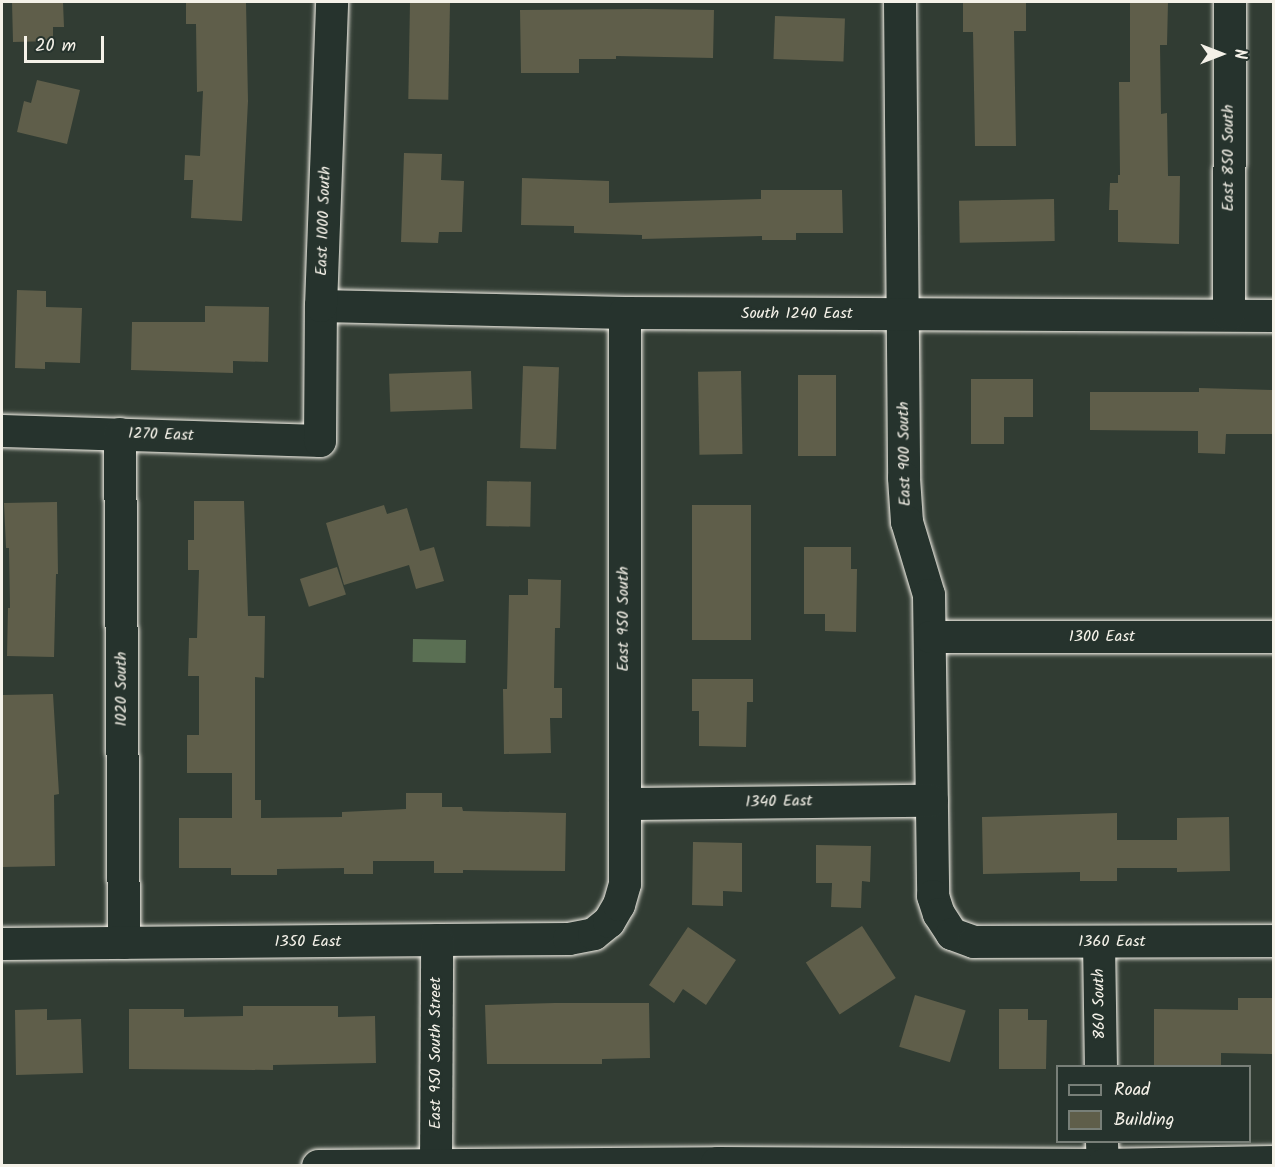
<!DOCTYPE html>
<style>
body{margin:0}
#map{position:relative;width:1275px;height:1167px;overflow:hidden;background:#313c33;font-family:Kalam,sans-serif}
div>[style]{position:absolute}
.green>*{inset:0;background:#5a6f53;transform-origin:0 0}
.building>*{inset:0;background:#5f5e4a;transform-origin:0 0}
.roads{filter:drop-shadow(0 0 2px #f4f1e8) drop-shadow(0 0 2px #f4f1e8)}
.street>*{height:32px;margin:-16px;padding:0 16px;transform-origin:16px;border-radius:16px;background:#26332d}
.secondary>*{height:33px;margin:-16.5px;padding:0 16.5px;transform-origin:16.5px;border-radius:16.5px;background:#26332d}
span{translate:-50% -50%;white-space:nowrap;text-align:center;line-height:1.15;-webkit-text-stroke:5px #26332d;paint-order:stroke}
.street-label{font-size:16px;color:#f4f1e8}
.frame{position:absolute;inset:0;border:3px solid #f4f1e8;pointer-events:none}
.legend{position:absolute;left:1056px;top:1065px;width:195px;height:78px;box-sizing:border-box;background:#26332d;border:2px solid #787f78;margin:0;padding:8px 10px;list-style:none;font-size:18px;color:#f4f1e8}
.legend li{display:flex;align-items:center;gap:12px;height:30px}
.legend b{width:30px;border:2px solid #787f78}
.north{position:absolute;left:1191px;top:24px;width:60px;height:60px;-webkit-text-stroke:4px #26332d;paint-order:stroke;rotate:90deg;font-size:16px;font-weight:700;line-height:24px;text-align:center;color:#f4f1e8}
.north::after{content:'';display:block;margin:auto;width:21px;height:27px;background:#f4f1e8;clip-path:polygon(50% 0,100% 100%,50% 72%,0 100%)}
.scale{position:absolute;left:24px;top:36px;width:80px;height:27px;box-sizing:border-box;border:3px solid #f4f1e8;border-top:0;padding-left:8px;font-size:18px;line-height:21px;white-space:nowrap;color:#f4f1e8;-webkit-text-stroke:4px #26332d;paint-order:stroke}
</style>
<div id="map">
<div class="green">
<i style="left:413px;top:639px;width:53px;height:23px;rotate:1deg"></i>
</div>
<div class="building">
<i style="clip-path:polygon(12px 2px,63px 2px,64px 27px,53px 27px,53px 41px,13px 42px)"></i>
<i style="clip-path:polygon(186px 2px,246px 2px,248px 101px,242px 221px,191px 218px,193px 180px,184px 180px,185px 155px,200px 156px,203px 91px,197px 92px,196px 24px,186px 24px)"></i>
<i style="left:410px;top:2px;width:40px;height:97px;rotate:1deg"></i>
<i style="clip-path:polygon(963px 2px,1026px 2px,1026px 31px,1014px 31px,1016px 146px,975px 146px,973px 32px,963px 32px)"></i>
<i style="clip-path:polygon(1130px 2px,1168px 2px,1167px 45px,1160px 45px,1161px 114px,1167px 113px,1168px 176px,1180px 176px,1179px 244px,1118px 242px,1118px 210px,1109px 210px,1110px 183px,1118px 183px,1118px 175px,1120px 175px,1119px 82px,1130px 82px)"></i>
<i style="clip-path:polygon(646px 9px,714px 10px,713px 58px,616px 56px,616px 59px,579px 59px,579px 73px,521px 73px,520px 10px)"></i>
<i style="left:775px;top:16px;width:70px;height:43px;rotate:2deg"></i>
<i style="clip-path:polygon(37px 80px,80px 90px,67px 144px,17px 132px,24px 101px,31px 103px)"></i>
<i style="clip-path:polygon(404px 153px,442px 154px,441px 180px,464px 181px,462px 232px,439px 232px,438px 243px,401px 242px)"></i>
<i style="clip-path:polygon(522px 178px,609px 181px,609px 203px,761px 199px,761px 190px,842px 190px,843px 233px,796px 233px,796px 240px,762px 240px,762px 236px,642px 239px,642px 235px,574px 233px,574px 226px,521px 225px)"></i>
<i style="left:1054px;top:199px;width:42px;height:95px;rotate:89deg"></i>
<i style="clip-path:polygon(17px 290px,46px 291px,46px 307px,82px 308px,80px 363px,45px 362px,45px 369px,15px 368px)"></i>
<i style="clip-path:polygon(205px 306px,269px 307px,268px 362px,233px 361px,233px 373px,131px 370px,132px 322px,205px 322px)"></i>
<i style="left:523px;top:366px;width:36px;height:82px;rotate:2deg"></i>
<i style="left:471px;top:371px;width:38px;height:82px;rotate:88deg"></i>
<i style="left:741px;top:371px;width:83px;height:43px;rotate:89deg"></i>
<i style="left:798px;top:375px;width:38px;height:81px"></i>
<i style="clip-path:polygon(971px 379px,1033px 379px,1033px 417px,1004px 417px,1004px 444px,971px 444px)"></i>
<i style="clip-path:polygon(1199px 388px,1274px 390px,1274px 434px,1226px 434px,1225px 454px,1198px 453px,1198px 431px,1090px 430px,1090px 392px,1199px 392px)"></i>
<i style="left:487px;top:481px;width:44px;height:45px;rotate:1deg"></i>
<i style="clip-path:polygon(194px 501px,244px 501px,248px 616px,265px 616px,264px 678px,255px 677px,255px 800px,261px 800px,261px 818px,342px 817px,342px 812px,406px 809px,406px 793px,442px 793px,442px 807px,462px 807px,463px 811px,566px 813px,565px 871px,463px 870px,463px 873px,434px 873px,434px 861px,373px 861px,373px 874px,344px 874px,344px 868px,277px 869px,277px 875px,231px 875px,231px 868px,179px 868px,179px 818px,232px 818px,232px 773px,187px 773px,187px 735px,199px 735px,199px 676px,188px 676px,189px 638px,197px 638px,199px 570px,188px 570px,188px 540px,194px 540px)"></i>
<i style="clip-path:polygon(57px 502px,58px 574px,56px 574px,54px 657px,7px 656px,8px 608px,10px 608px,9px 548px,6px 548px,4px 503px)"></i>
<i style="clip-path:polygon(384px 505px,387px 514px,407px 508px,420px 551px,434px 547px,444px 581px,416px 589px,409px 565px,344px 585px,326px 523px)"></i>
<i style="left:692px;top:505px;width:59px;height:135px"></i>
<i style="clip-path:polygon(804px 547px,851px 547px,851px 569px,857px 569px,856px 632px,825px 631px,825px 614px,804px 614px)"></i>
<i style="left:337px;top:567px;width:29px;height:39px;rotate:72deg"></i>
<i style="clip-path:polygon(528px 579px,561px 580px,560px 628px,555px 628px,554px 688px,562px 688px,562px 718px,550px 718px,551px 753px,504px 754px,503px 689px,507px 689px,509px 595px,528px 595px)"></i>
<i style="clip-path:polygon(692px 679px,753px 679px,753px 702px,747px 702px,746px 747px,699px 746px,699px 711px,692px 711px)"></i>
<i style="clip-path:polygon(53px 694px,59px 794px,54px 795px,55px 866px,2px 867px,2px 695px)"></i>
<i style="clip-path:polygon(1117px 813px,1117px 840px,1177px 840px,1177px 818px,1229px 817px,1230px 871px,1177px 872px,1177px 868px,1117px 868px,1117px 881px,1080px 881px,1080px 872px,983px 874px,982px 817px)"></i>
<i style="clip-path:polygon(693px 842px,742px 843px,742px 892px,723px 891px,723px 906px,692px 905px)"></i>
<i style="clip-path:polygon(816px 845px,871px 846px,870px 882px,862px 881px,861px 908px,831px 907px,832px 883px,816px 883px)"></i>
<i style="left:862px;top:926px;width:62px;height:67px;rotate:57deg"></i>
<i style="clip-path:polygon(688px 927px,736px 960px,706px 1005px,683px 989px,674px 1003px,649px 985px)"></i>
<i style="left:915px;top:995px;width:53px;height:54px;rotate:17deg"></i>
<i style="clip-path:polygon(1238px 998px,1274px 998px,1274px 1054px,1221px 1053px,1221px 1066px,1154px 1066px,1154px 1009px,1238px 1010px)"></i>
<i style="clip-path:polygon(555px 1003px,649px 1003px,650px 1058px,602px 1059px,602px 1064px,487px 1064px,485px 1005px)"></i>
<i style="clip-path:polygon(243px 1006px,338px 1006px,338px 1017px,375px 1016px,376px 1063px,273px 1065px,273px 1070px,129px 1069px,129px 1009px,184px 1009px,184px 1017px,243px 1016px)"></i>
<i style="clip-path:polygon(47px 1009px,47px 1020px,81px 1019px,83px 1073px,16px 1075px,15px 1010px)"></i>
<i style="clip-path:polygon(999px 1009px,1028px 1009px,1028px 1020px,1047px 1020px,1046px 1069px,999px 1069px)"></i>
</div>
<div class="roads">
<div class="street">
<i style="left:900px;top:2px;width:476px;rotate:89.5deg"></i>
<i style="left:904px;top:478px;width:44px;rotate:86.1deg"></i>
<i style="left:907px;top:522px;width:76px;rotate:73.2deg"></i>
<i style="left:929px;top:595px;width:301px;rotate:89.2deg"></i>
<i style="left:933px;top:896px;width:19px;rotate:72deg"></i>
<i style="left:939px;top:914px;width:24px;rotate:57deg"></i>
<i style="left:952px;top:934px;width:23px;rotate:20deg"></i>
<i style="left:974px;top:942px;width:300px;rotate:-0.2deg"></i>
<i style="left:321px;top:306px;width:304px;rotate:1.3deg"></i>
<i style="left:625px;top:313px;width:649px;rotate:0.26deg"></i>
<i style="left:1229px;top:315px;width:313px;rotate:-89.8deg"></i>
<i style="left:2px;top:431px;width:318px;rotate:1.8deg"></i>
<i style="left:320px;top:441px;width:135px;rotate:-89.6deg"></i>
<i style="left:321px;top:306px;width:304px;rotate:-87.9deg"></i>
<i style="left:120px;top:434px;width:509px;rotate:89.55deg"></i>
<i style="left:930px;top:637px;width:344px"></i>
<i style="left:625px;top:804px;width:307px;rotate:-0.6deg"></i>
<i style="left:1099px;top:942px;width:124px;rotate:89.1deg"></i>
<i style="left:2px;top:944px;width:567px;rotate:-0.51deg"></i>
<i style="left:569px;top:939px;width:25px;rotate:-11deg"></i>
<i style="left:594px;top:934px;width:19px;rotate:-39deg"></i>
<i style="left:609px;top:922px;width:20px;rotate:-60deg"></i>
<i style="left:619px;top:905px;width:22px;rotate:-74deg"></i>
<i style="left:625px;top:884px;width:571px;rotate:-90deg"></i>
<i style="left:1102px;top:1142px;width:23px;rotate:88deg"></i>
<i style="left:436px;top:1166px;width:226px;rotate:-89.7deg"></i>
</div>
<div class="secondary">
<i style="left:318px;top:1166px;width:399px;rotate:-0.4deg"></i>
<i style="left:717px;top:1163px;width:386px;rotate:0.3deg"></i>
<i style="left:1103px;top:1165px;width:171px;rotate:-1deg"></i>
</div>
</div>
<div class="street-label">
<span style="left:1229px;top:158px;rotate:-90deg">East 850 South</span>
<span style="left:324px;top:221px;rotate:-88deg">East 1000 South</span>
<span style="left:797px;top:314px">South 1240 East</span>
<span style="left:161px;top:435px;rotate:2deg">1270 East</span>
<span style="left:905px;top:454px;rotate:-91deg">East 900 South</span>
<span style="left:624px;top:619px;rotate:-90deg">East 950 South</span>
<span style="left:1102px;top:637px">1300 East</span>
<span style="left:122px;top:689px;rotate:-90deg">1020 South</span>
<span style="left:779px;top:802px;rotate:-1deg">1340 East</span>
<span style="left:308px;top:942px">1350 East</span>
<span style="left:1112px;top:942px">1360 East</span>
<span style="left:1100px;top:1004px;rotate:-91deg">860 South</span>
<span style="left:436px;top:1053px;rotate:-90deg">East 950 South Street</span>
</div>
<div class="frame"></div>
<ul class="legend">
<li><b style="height:8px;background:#26332d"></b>Road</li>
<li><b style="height:16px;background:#5f5e4a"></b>Building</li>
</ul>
<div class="north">N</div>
<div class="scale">20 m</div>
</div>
